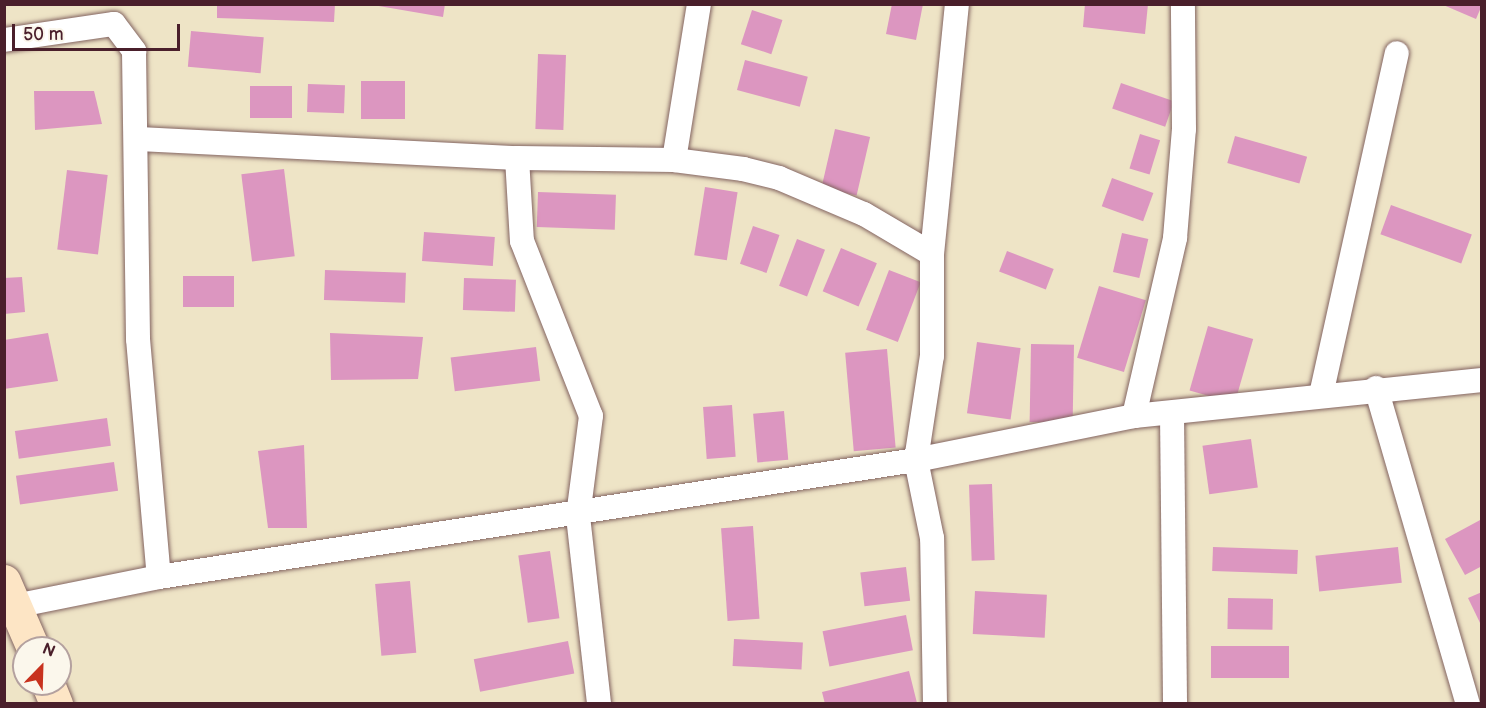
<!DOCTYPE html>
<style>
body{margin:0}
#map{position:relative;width:1486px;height:708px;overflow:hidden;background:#eee4c6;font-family:"Balsamiq Sans",sans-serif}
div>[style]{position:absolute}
.building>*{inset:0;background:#dc96c0;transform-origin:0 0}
.roads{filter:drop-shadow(0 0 2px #836461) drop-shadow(0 0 2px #836461)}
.minor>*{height:24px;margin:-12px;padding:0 12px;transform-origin:12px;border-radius:12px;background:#fff}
.secondary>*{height:33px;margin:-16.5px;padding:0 16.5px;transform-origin:16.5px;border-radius:16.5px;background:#fde5c5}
span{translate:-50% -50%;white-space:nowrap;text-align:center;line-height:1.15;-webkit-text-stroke:5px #fbf7ec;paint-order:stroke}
.frame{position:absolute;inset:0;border:6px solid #4a1f2b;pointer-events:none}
.north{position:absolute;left:12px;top:636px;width:60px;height:60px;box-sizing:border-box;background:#fbf7ec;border:2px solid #b4a19f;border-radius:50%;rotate:23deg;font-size:16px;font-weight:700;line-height:24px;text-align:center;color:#4a1f2b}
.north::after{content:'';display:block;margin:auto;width:21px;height:27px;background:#c8321e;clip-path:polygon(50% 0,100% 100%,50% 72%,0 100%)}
.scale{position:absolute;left:12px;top:24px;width:168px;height:27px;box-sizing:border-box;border:3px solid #4a1f2b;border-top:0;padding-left:8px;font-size:18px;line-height:21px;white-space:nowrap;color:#4a1f2b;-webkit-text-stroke:4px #fbf7ec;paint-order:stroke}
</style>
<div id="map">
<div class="building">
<i style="clip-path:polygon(217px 4px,335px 4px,334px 22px,217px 18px)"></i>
<i style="clip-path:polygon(367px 4px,445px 4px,443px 17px)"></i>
<i style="clip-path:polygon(892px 4px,923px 4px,916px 40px,886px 34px)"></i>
<i style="clip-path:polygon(1085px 4px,1148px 4px,1145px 34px,1083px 27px)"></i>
<i style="clip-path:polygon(1441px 4px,1482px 4px,1482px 5px,1476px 19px)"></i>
<i style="left:752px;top:10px;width:32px;height:36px;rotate:18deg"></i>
<i style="left:191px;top:31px;width:73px;height:36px;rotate:5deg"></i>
<i style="left:538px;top:54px;width:28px;height:75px;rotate:2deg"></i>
<i style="left:745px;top:60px;width:65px;height:31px;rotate:15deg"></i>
<i style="left:361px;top:81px;width:44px;height:38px"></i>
<i style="left:1121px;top:83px;width:56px;height:27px;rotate:19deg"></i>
<i style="left:308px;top:84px;width:37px;height:28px;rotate:2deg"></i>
<i style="left:250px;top:86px;width:42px;height:32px"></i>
<i style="clip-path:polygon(34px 91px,94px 91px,102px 124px,35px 130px)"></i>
<i style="left:835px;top:129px;width:36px;height:60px;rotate:13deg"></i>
<i style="left:1140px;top:134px;width:21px;height:36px;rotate:17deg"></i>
<i style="left:1235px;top:136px;width:75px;height:28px;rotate:16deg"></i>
<i style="left:284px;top:169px;width:88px;height:43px;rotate:83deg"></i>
<i style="left:67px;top:170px;width:41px;height:80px;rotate:7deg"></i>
<i style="left:1112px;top:178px;width:44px;height:30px;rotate:20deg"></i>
<i style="left:705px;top:187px;width:33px;height:69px;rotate:9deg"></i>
<i style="left:538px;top:192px;width:78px;height:35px;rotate:2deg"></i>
<i style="left:1391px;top:205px;width:86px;height:31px;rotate:20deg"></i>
<i style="left:753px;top:226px;width:28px;height:40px;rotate:19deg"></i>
<i style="left:424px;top:232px;width:71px;height:29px;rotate:4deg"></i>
<i style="left:1122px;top:233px;width:27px;height:40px;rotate:13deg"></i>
<i style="left:797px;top:239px;width:30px;height:50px;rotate:21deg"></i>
<i style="left:841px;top:248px;width:39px;height:47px;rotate:23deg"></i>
<i style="left:1007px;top:251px;width:50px;height:22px;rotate:21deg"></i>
<i style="left:325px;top:270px;width:81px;height:30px;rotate:2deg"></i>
<i style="left:889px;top:270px;width:34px;height:64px;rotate:21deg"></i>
<i style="left:183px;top:276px;width:51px;height:31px"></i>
<i style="clip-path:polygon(22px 277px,25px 312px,4px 314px,4px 278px)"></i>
<i style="left:464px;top:278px;width:52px;height:32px;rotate:2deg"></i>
<i style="left:1099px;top:286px;width:49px;height:75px;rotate:17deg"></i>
<i style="left:1208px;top:326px;width:47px;height:67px;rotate:16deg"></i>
<i style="clip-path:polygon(48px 333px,58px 381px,4px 389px,4px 340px)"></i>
<i style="clip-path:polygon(330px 333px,423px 337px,418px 379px,331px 380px)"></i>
<i style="left:977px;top:342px;width:44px;height:72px;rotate:8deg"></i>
<i style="left:1031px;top:344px;width:43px;height:78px;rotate:1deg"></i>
<i style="left:536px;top:347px;width:34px;height:86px;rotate:83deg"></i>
<i style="left:887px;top:349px;width:99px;height:42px;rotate:85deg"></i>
<i style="left:732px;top:405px;width:52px;height:29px;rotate:86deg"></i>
<i style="left:784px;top:411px;width:49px;height:31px;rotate:85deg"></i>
<i style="left:107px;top:418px;width:28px;height:93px;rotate:82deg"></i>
<i style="left:1251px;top:439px;width:49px;height:49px;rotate:82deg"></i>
<i style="clip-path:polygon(304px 445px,307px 528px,268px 528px,258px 451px)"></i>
<i style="left:114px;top:462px;width:29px;height:99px;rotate:82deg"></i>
<i style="left:992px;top:484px;width:76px;height:23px;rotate:88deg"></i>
<i style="clip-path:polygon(1482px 519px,1482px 566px,1465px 575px,1445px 539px)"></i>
<i style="left:753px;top:526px;width:93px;height:32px;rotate:86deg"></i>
<i style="left:1213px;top:547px;width:85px;height:24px;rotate:2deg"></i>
<i style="left:1398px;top:547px;width:36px;height:83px;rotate:84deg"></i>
<i style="left:550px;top:551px;width:68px;height:32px;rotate:82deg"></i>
<i style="left:906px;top:567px;width:34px;height:46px;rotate:83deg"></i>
<i style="left:410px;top:581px;width:72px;height:35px;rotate:85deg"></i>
<i style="left:975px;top:591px;width:72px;height:43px;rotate:3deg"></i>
<i style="clip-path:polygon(1482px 592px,1482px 627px,1468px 598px)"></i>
<i style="left:1228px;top:598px;width:45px;height:31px;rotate:1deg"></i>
<i style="left:906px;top:615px;width:36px;height:85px;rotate:79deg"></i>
<i style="left:734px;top:639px;width:69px;height:27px;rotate:3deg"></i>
<i style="left:568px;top:641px;width:33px;height:96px;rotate:79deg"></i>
<i style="left:1289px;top:646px;width:32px;height:78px;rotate:90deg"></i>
<i style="clip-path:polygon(909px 671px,917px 703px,825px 704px,822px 692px)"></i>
</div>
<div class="roads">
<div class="minor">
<i style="left:4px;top:40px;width:111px;rotate:-8.3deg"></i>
<i style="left:114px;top:24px;width:34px;rotate:53deg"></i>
<i style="left:134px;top:51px;width:288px;rotate:89.2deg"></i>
<i style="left:138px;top:339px;width:239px;rotate:85deg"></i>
<i style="left:139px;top:139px;width:378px;rotate:2.9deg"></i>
<i style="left:517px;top:158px;width:157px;rotate:0.7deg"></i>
<i style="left:674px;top:160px;width:70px;rotate:7.4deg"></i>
<i style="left:743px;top:169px;width:37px;rotate:14deg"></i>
<i style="left:779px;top:178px;width:92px;rotate:23deg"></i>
<i style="left:864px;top:214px;width:79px;rotate:30.5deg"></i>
<i style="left:517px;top:158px;width:83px;rotate:86.6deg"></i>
<i style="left:522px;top:241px;width:188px;rotate:68.5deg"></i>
<i style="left:591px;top:416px;width:101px;rotate:97.4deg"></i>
<i style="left:578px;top:516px;width:189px;rotate:83.6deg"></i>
<i style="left:674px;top:160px;width:158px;rotate:-80.9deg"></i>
<i style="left:1376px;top:388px;width:329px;rotate:73.8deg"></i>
<i style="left:1321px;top:395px;width:350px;rotate:-77.5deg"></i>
<i style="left:1172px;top:414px;width:290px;rotate:89.4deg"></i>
<i style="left:1134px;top:416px;width:183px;rotate:-77deg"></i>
<i style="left:1175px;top:238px;width:109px;rotate:-85.3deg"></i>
<i style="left:1184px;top:129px;width:125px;rotate:-90.5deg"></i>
<i style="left:15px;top:606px;width:147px;rotate:-11.4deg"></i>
<i style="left:159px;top:577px;width:766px;rotate:-8.79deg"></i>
<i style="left:916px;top:460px;width:222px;rotate:-11.4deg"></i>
<i style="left:1134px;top:416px;width:350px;rotate:-5.9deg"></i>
<i style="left:935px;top:704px;width:166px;rotate:-91deg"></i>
<i style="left:932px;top:538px;width:80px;rotate:-101.6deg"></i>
<i style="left:916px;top:460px;width:105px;rotate:-81.3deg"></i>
<i style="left:932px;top:356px;width:102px;rotate:-90deg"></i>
<i style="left:932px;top:254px;width:251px;rotate:-84.3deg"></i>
</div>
<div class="secondary">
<i style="left:4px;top:581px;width:73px;rotate:66.6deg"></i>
<i style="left:48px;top:684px;width:22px;rotate:68deg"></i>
</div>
</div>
<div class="frame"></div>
<div class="north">N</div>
<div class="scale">50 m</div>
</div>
